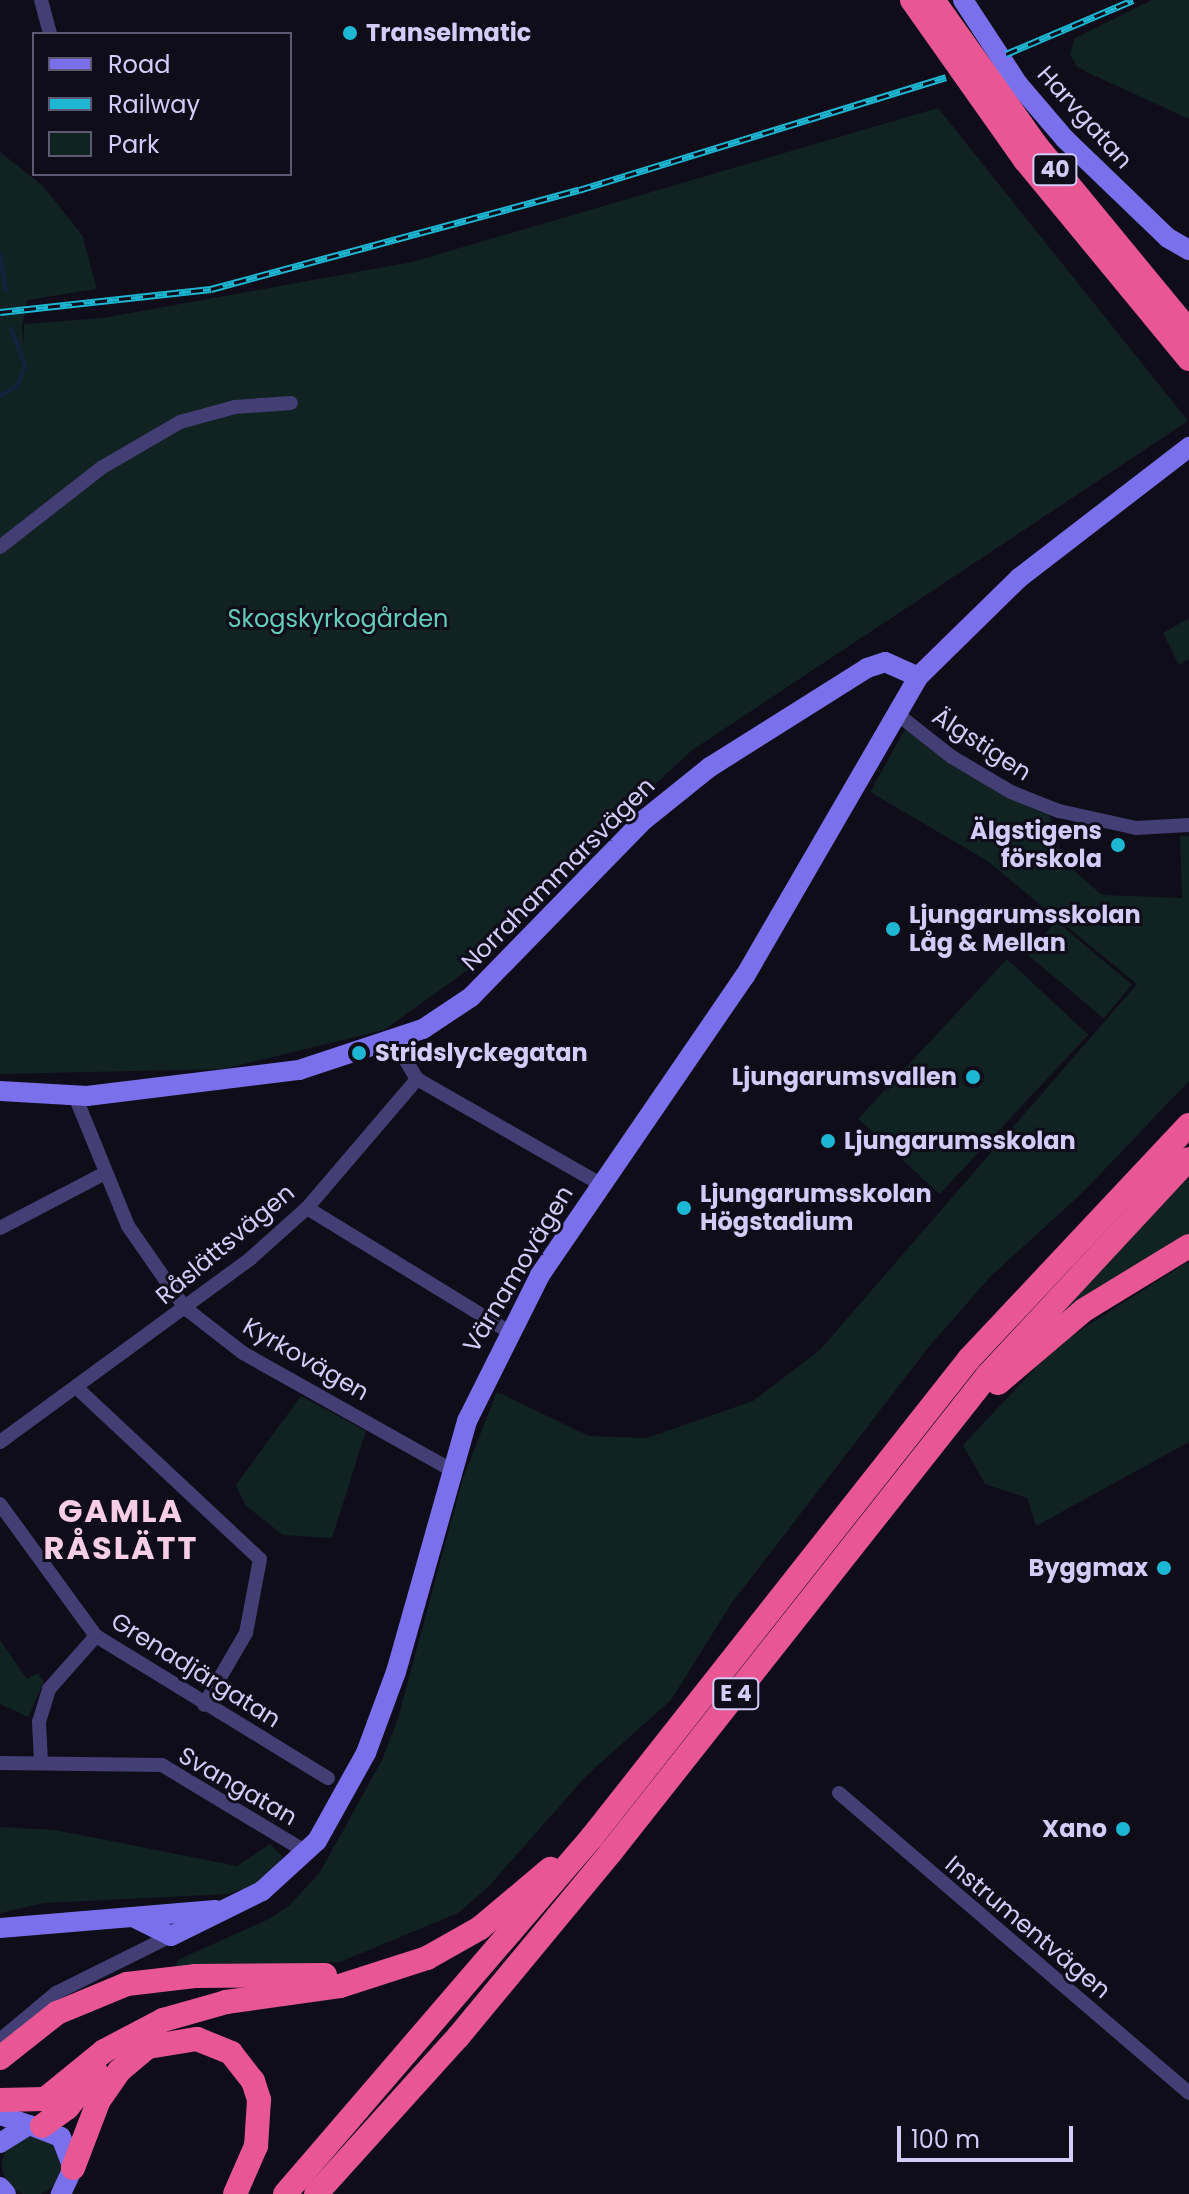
<!DOCTYPE html>
<meta charset="utf-8">
<style>
body{margin:0}
#map{position:relative;width:1189px;height:2194px;overflow:hidden;background:#100d1a;font-family:Poppins,sans-serif}
div>[style]{position:absolute}
.green>*{inset:0;background:#112223;transform-origin:0 0}
.round{border-radius:50%}
.stream>*{height:4px;margin:-2px;padding:0 2px;transform-origin:2px;border-radius:2px;background:#13213d}
.street>*{height:14px;margin:-7px;padding:0 7px;transform-origin:7px;border-radius:7px;background:#433e73}
.secondary>*{height:20px;margin:-10px;padding:0 10px;transform-origin:10px;border-radius:10px;background:#7a70eb}
.highway>*{height:24px;margin:-12px;padding:0 12px;transform-origin:12px;border-radius:12px;background:#e85794}
.rail>*{height:7px;margin-top:-3.5px;transform-origin:0;background:repeating-linear-gradient(90deg,#100d1a 0 12px,#1db6d3 0 24px);box-sizing:border-box;border-block:2px solid #1db6d3}
.dots>*{width:22px;height:22px;translate:-50% -50%;box-sizing:border-box;border:4px solid #100d1a;border-radius:50%}
span{translate:-50% -50%;white-space:nowrap;text-align:center;line-height:1.15;-webkit-text-stroke:6px #100d1a;paint-order:stroke}
.shield-label span{padding:2px 6px;background:#100d1a;border:2px solid;border-radius:6px;-webkit-text-stroke-width:0}
.shield-label{font-size:22px;color:#d4ccf8;font-weight:700}
.poi-label{font-size:24px;color:#d4ccf8;font-weight:700}
.left{translate:0 -50%;text-align:left}
.right{translate:-100% -50%;text-align:right}
.street-label{font-size:24px;color:#d4ccf8}
.park-label{font-size:24px;color:#64cdb9}
.district-label{font-size:32px;color:#f8cee6;font-weight:700;letter-spacing:2px}
.legend{position:absolute;left:32px;top:32px;width:260px;height:144px;box-sizing:border-box;background:#100d1a;border:2px solid #5e5973;margin:0;padding:10px 14px;list-style:none;font-size:24px;color:#d4ccf8}
.legend li{display:flex;align-items:center;gap:16px;height:40px}
.legend b{width:40px;border:2px solid #5e5973}
.scale{position:absolute;left:897px;top:2126px;width:176px;height:36px;box-sizing:border-box;border:4px solid #d4ccf8;border-top:0;padding-left:10px;font-size:24px;line-height:28px;white-space:nowrap;color:#d4ccf8;-webkit-text-stroke:6px #100d1a;paint-order:stroke}
</style>
<div id="map">
<div class="green">
<i style="clip-path:polygon(1152px 0,1189px 0,1189px 119px,1093px 75px,1077px 67px,1070px 54px,1075px 38px)"></i>
<i style="clip-path:polygon(938px 108px,1188px 421px,691px 751px,580px 854px,486px 957px,384px 1030px,223px 1069px,0 1074px,0 152px,43px 186px,82px 235px,97px 289px,27px 300px,22px 327px,24px 345px,24px 324px,103px 318px,412px 262px)"></i>
<i style="clip-path:polygon(1189px 618px,1189px 659px,1179px 665px,1163px 633px)"></i>
<i style="clip-path:polygon(906px 728px,1048px 809px,1063px 861px,1102px 895px,1182px 898px,1180px 836px,1189px 836px,1189px 1081px,1082px 1193px,991px 1276px,931px 1344px,731px 1604px,671px 1700px,587px 1775px,489px 1886px,458px 1913px,340px 1962px,174px 1967px,180px 1959px,269px 1919px,290px 1905px,320px 1872px,382px 1760px,398px 1718px,463px 1478px,497px 1392px,589px 1436px,647px 1438px,753px 1401px,820px 1350px,1137px 984px,986px 860px,870px 792px)"></i>
<i style="left:1056px;top:921px;width:99px;height:44px;rotate:40deg"></i>
<i style="left:1007px;top:959px;width:111px;height:218px;rotate:43deg"></i>
<i style="clip-path:polygon(1189px 1177px,1189px 1237px,1039px 1337px,1136px 1229px)"></i>
<i style="clip-path:polygon(1189px 1261px,1189px 1442px,1036px 1526px,1027px 1498px,985px 1484px,963px 1445px,1057px 1345px)"></i>
<i style="clip-path:polygon(301px 1396px,366px 1431px,332px 1538px,283px 1535px,246px 1506px,236px 1485px)"></i>
<i style="clip-path:polygon(0 1640px,27px 1679px,38px 1673px,44px 1682px,28px 1717px,0 1704px)"></i>
<i style="clip-path:polygon(0 1827px,55px 1830px,237px 1866px,270px 1844px,283px 1857px,259px 1884px,227px 1894px,44px 1903px,0 1913px)"></i>
<i class="round" style="left:2px;top:2135px;width:60px;height:60px"></i>
</div>
<div class="stream">
<i style="left:0;top:253px;width:38px;rotate:81deg"></i>
<i style="left:0;top:396px;width:20px;rotate:-30deg"></i>
<i style="left:17px;top:386px;width:22px;rotate:-68deg"></i>
<i style="left:25px;top:366px;width:40px;rotate:-110.2deg"></i>
</div>
<div class="street">
<i style="left:41px;top:0;width:35px;rotate:75deg"></i>
<i style="left:0;top:547px;width:128px;rotate:-38deg"></i>
<i style="left:101px;top:468px;width:91px;rotate:-30.2deg"></i>
<i style="left:180px;top:422px;width:57px;rotate:-15.3deg"></i>
<i style="left:235px;top:407px;width:56px;rotate:-4.1deg"></i>
<i style="left:896px;top:713px;width:71px;rotate:38.2deg"></i>
<i style="left:952px;top:757px;width:69px;rotate:30.7deg"></i>
<i style="left:1011px;top:792px;width:52px;rotate:21.6deg"></i>
<i style="left:1059px;top:811px;width:79px;rotate:12.4deg"></i>
<i style="left:1136px;top:828px;width:53px;rotate:-3.2deg"></i>
<i style="left:417px;top:1079px;width:211px;rotate:29.8deg"></i>
<i style="left:75px;top:1096px;width:140px;rotate:67.8deg"></i>
<i style="left:128px;top:1226px;width:100px;rotate:55.2deg"></i>
<i style="left:185px;top:1308px;width:73px;rotate:37.8deg"></i>
<i style="left:243px;top:1353px;width:237px;rotate:29.3deg"></i>
<i style="left:307px;top:1208px;width:236px;rotate:31.5deg"></i>
<i style="left:0;top:1228px;width:119px;rotate:-27.6deg"></i>
<i style="left:77px;top:1388px;width:250px;rotate:43.1deg"></i>
<i style="left:260px;top:1559px;width:75px;rotate:100.7deg"></i>
<i style="left:246px;top:1633px;width:83px;rotate:120.3deg"></i>
<i style="left:0;top:1442px;width:311px;rotate:-36.2deg"></i>
<i style="left:251px;top:1258px;width:75px;rotate:-41.8deg"></i>
<i style="left:307px;top:1208px;width:170px;rotate:-49.5deg"></i>
<i style="left:417px;top:1079px;width:44px;rotate:-121.2deg"></i>
<i style="left:0;top:1504px;width:163px;rotate:54deg"></i>
<i style="left:96px;top:1636px;width:272px;rotate:31.5deg"></i>
<i style="left:41px;top:1761px;width:39px;rotate:-93deg"></i>
<i style="left:39px;top:1722px;width:34px;rotate:-73deg"></i>
<i style="left:49px;top:1689px;width:71px;rotate:-48.4deg"></i>
<i style="left:0;top:1763px;width:162px;rotate:0.7deg"></i>
<i style="left:162px;top:1765px;width:170px;rotate:31.1deg"></i>
<i style="left:839px;top:1793px;width:461px;rotate:40.6deg"></i>
<i style="left:0;top:2040px;width:73px;rotate:-40deg"></i>
<i style="left:56px;top:1993px;width:128px;rotate:-26.4deg"></i>
</div>
<div class="secondary">
<i style="left:963px;top:0;width:100px;rotate:56.8deg"></i>
<i style="left:1018px;top:84px;width:72px;rotate:49.5deg"></i>
<i style="left:1065px;top:139px;width:143px;rotate:43.9deg"></i>
<i style="left:1168px;top:238px;width:24px;rotate:30deg"></i>
<i style="left:0;top:1091px;width:87px;rotate:3.3deg"></i>
<i style="left:87px;top:1096px;width:214px;rotate:-7deg"></i>
<i style="left:299px;top:1070px;width:131px;rotate:-18.3deg"></i>
<i style="left:423px;top:1029px;width:58px;rotate:-33.7deg"></i>
<i style="left:471px;top:997px;width:248px;rotate:-45.7deg"></i>
<i style="left:644px;top:820px;width:85px;rotate:-38.8deg"></i>
<i style="left:710px;top:767px;width:186px;rotate:-32.2deg"></i>
<i style="left:867px;top:668px;width:19px;rotate:-18deg"></i>
<i style="left:885px;top:662px;width:36px;rotate:24deg"></i>
<i style="left:135px;top:1918px;width:40px;rotate:26.6deg"></i>
<i style="left:171px;top:1936px;width:102px;rotate:-26.3deg"></i>
<i style="left:262px;top:1891px;width:74px;rotate:-42.3deg"></i>
<i style="left:317px;top:1841px;width:101px;rotate:-60.9deg"></i>
<i style="left:366px;top:1753px;width:86px;rotate:-69.7deg"></i>
<i style="left:396px;top:1672px;width:261px;rotate:-74.2deg"></i>
<i style="left:467px;top:1421px;width:163px;rotate:-63.4deg"></i>
<i style="left:540px;top:1275px;width:363px;rotate:-55.6deg"></i>
<i style="left:745px;top:976px;width:345px;rotate:-59.9deg"></i>
<i style="left:918px;top:677px;width:141px;rotate:-44.4deg"></i>
<i style="left:1019px;top:578px;width:215px;rotate:-37.6deg"></i>
<i style="left:0;top:1928px;width:216px;rotate:-4.8deg"></i>
<i style="left:0;top:2115px;width:31px;rotate:19deg"></i>
<i style="left:0;top:2143px;width:34px;rotate:-32deg"></i>
<i style="left:29px;top:2125px;width:34px;rotate:21deg"></i>
<i style="left:61px;top:2137px;width:33px;rotate:69deg"></i>
<i style="left:73px;top:2168px;width:29px;rotate:115deg"></i>
<i style="left:0;top:2187px;width:9px;rotate:49deg"></i>
</div>
<div class="highway">
<i style="left:912px;top:0;width:196px;rotate:54.8deg"></i>
<i style="left:1025px;top:160px;width:258px;rotate:50.5deg"></i>
<i style="left:933px;top:0;width:178px;rotate:54.6deg"></i>
<i style="left:1036px;top:145px;width:241px;rotate:50.6deg"></i>
<i style="left:998px;top:1383px;width:113px;rotate:-40.3deg"></i>
<i style="left:1084px;top:1310px;width:123px;rotate:-31.4deg"></i>
<i style="left:0;top:2058px;width:73px;rotate:-38.3deg"></i>
<i style="left:57px;top:2013px;width:76px;rotate:-22.5deg"></i>
<i style="left:127px;top:1984px;width:68px;rotate:-6.7deg"></i>
<i style="left:195px;top:1976px;width:130px;rotate:-0.4deg"></i>
<i style="left:0;top:2100px;width:45px;rotate:-1.3deg"></i>
<i style="left:45px;top:2099px;width:76px;rotate:-39.1deg"></i>
<i style="left:104px;top:2051px;width:67px;rotate:-27.7deg"></i>
<i style="left:163px;top:2020px;width:66px;rotate:-15.9deg"></i>
<i style="left:226px;top:2002px;width:115px;rotate:-8deg"></i>
<i style="left:340px;top:1986px;width:91px;rotate:-17.8deg"></i>
<i style="left:427px;top:1958px;width:61px;rotate:-29.5deg"></i>
<i style="left:480px;top:1928px;width:92px;rotate:-40.1deg"></i>
<i style="left:42px;top:2126px;width:32px;rotate:-36deg"></i>
<i style="left:68px;top:2107px;width:45px;rotate:-51.3deg"></i>
<i style="left:73px;top:2168px;width:73px;rotate:-69.1deg"></i>
<i style="left:99px;top:2100px;width:35px;rotate:-55deg"></i>
<i style="left:119px;top:2071px;width:38px;rotate:-40deg"></i>
<i style="left:148px;top:2047px;width:50px;rotate:-9.3deg"></i>
<i style="left:197px;top:2039px;width:37px;rotate:22deg"></i>
<i style="left:231px;top:2053px;width:36px;rotate:52deg"></i>
<i style="left:253px;top:2081px;width:20px;rotate:72deg"></i>
<i style="left:259px;top:2100px;width:46px;rotate:93.7deg"></i>
<i style="left:256px;top:2146px;width:52px;rotate:113.6deg"></i>
<i style="left:285px;top:2194px;width:471px;rotate:-49.3deg"></i>
<i style="left:592px;top:1837px;width:609px;rotate:-51.74deg"></i>
<i style="left:969px;top:1359px;width:321px;rotate:-46.8deg"></i>
<i style="left:316px;top:2194px;width:212px;rotate:-47.9deg"></i>
<i style="left:458px;top:2037px;width:240px;rotate:-50.4deg"></i>
<i style="left:611px;top:1852px;width:607px;rotate:-51.69deg"></i>
<i style="left:987px;top:1376px;width:296px;rotate:-47.1deg"></i>
</div>
<div class="rail">
<i style="left:1006px;top:54px;width:138px;rotate:-23deg"></i>
<i style="left:0;top:312px;width:212px;rotate:-6.2deg"></i>
<i style="left:211px;top:289px;width:381px;rotate:-15.1deg"></i>
<i style="left:579px;top:190px;width:384px;rotate:-17.1deg"></i>
</div>
<div class="dots">
<i style="left:350px;top:33px;background:#1db6d3"></i>
<i style="left:1118px;top:845px;background:#1db6d3"></i>
<i style="left:893px;top:929px;background:#1db6d3"></i>
<i style="left:359px;top:1053px;background:#1db6d3"></i>
<i style="left:973px;top:1077px;background:#1db6d3"></i>
<i style="left:828px;top:1141px;background:#1db6d3"></i>
<i style="left:684px;top:1208px;background:#1db6d3"></i>
<i style="left:1164px;top:1568px;background:#1db6d3"></i>
<i style="left:1123px;top:1829px;background:#1db6d3"></i>
</div>
<div class="shield-label">
<span style="left:1055px;top:170px">40</span>
<span style="left:736px;top:1694px">E 4</span>
</div>
<div class="poi-label">
<span class="left" style="left:366px;top:33px">Transelmatic</span>
<span class="right" style="left:1102px;top:845px">Älgstigens<br>förskola</span>
<span class="left" style="left:909px;top:929px">Ljungarumsskolan<br>Låg &amp; Mellan</span>
<span class="left" style="left:375px;top:1053px">Stridslyckegatan</span>
<span class="right" style="left:957px;top:1077px">Ljungarumsvallen</span>
<span class="left" style="left:844px;top:1141px">Ljungarumsskolan</span>
<span class="left" style="left:700px;top:1208px">Ljungarumsskolan<br>Högstadium</span>
<span class="right" style="left:1148px;top:1568px">Byggmax</span>
<span class="right" style="left:1107px;top:1829px">Xano</span>
</div>
<div class="street-label">
<span style="left:1085px;top:117px;rotate:48deg">Harvgatan</span>
<span style="left:982px;top:744px;rotate:33deg">Älgstigen</span>
<span style="left:558px;top:874px;rotate:-45deg">Norrahammarsvägen</span>
<span style="left:225px;top:1244px;rotate:-40deg">Råslättsvägen</span>
<span style="left:518px;top:1269px;rotate:-59deg">Värnamovägen</span>
<span style="left:306px;top:1359px;rotate:30deg">Kyrkovägen</span>
<span style="left:196px;top:1670px;rotate:32deg">Grenadjärgatan</span>
<span style="left:238px;top:1786px;rotate:30deg">Svangatan</span>
<span style="left:1028px;top:1927px;rotate:40deg">Instrumentvägen</span>
</div>
<div class="park-label">
<span style="left:338px;top:619px">Skogskyrkogården</span>
</div>
<div class="district-label">
<span style="left:121px;top:1530px">GAMLA<br>RÅSLÄTT</span>
</div>
<ul class="legend">
<li><b style="height:10px;background:#7a70eb"></b>Road</li>
<li><b style="height:10px;background:#1db6d3"></b>Railway</li>
<li><b style="height:22px;background:#112223"></b>Park</li>
</ul>
<div class="scale">100 m</div>
</div>
